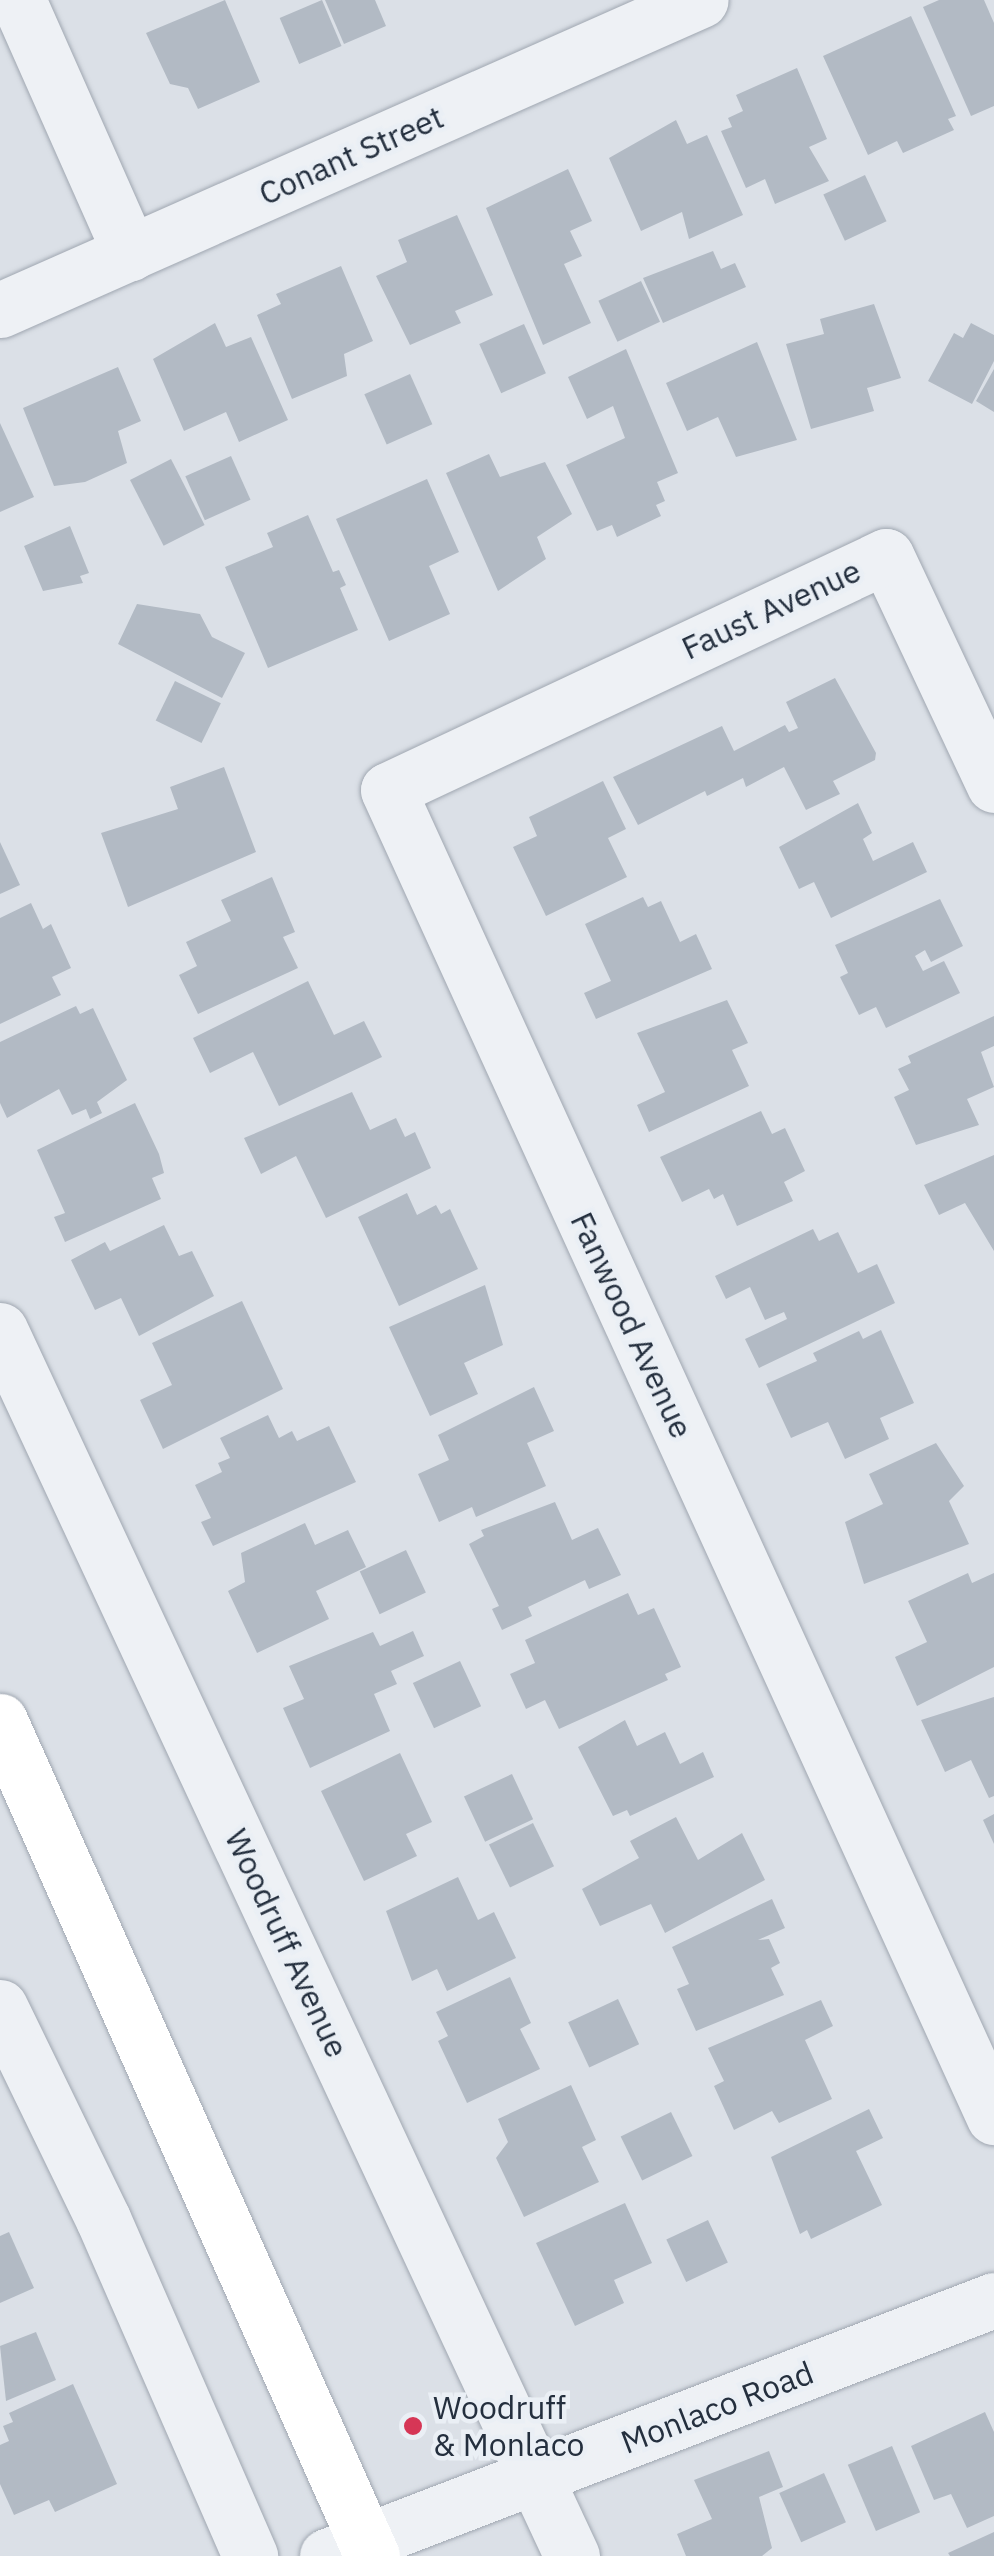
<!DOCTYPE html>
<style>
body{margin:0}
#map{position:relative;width:994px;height:2556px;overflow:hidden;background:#dbe0e7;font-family:"IBM Plex Sans",sans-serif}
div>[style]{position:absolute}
.building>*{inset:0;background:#b2bac4;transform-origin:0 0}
.roads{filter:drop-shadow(0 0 2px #a0a7b1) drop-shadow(0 0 2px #a0a7b1)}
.minor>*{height:55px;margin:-27.5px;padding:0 27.5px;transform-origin:27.5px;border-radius:27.5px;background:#eef1f5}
.major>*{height:55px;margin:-27.5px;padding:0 27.5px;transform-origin:27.5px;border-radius:27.5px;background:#fff}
.dots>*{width:28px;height:28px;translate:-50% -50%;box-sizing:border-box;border:5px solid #eaeff5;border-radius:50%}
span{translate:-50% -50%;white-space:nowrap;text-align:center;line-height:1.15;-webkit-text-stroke:9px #eaeff5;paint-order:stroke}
.street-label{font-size:32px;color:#242f3e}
.poi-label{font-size:32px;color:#242f3e}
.left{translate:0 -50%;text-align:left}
</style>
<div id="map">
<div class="building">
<i style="clip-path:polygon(225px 0,260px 82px,198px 109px,188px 88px,170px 84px,146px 33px)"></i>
<i style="left:322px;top:0;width:50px;height:46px;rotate:67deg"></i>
<i style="clip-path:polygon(325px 0,375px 0,386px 26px,344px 44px)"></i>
<i style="clip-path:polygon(939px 0,984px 0,994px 23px,994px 106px,971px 116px,923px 7px)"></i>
<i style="clip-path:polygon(911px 16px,956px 116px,948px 119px,954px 130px,903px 153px,897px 141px,868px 155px,823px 56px)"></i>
<i style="clip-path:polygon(797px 68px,827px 139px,809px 147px,829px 181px,775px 204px,765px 179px,746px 188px,721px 131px,732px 127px,728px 118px,743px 111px,736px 95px)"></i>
<i style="clip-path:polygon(676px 120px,687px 144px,707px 135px,743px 215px,689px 239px,682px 212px,641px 231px,609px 158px)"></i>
<i style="clip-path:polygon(568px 169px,592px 221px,570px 231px,582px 256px,564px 264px,591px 323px,543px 345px,486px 208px)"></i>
<i style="left:865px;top:175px;width:51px;height:46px;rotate:65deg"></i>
<i style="clip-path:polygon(457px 215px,493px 295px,455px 311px,461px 323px,410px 345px,376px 276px,407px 262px,398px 240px)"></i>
<i style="clip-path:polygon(713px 251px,721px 269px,735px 263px,746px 287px,663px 323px,643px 278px)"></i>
<i style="clip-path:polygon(341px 266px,373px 341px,344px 354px,347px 376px,292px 399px,257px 315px,281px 304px,276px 294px)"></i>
<i style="left:641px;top:281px;width:45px;height:47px;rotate:65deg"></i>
<i style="clip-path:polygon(874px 304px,901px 378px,867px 388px,874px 411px,811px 429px,786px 344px,824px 334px,820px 319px)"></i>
<i style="clip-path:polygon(215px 323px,226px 347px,251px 337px,288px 420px,239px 442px,226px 412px,184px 431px,153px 359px)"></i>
<i style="clip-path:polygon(971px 323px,994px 335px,994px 361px,972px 404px,928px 381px,954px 333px,963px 338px)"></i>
<i style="left:524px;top:324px;width:54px;height:49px;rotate:66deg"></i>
<i style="clip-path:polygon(757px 342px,797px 440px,736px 457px,718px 417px,687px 431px,666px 383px)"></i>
<i style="clip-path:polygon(626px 349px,678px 473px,657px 482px,665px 501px,656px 505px,661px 516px,617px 537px,612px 525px,597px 531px,566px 465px,625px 438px,613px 406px,587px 419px,568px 377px)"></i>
<i style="clip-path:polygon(118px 367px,141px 421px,118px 431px,127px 463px,85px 482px,54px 486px,23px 408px)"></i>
<i style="clip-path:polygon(994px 369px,994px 412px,976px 401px)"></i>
<i style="left:410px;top:374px;width:55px;height:50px;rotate:66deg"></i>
<i style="clip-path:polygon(0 423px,34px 497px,0 512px)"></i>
<i style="clip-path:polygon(489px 454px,500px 477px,545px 462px,572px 514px,537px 537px,546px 559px,498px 591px,446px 473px)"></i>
<i style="left:231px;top:456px;width:48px;height:50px;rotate:66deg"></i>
<i style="left:171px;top:459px;width:74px;height:46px;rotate:63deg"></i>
<i style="clip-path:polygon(427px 479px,459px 552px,429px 566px,450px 614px,389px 641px,336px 519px)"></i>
<i style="clip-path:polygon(308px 515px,333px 572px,339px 570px,346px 585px,340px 588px,358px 630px,268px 668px,225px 567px,273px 547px,267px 533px)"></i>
<i style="clip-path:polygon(70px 526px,89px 573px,80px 576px,83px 583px,43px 591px,24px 546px)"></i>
<i style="clip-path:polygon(137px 604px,200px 614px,212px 637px,245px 653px,222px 698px,118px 644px)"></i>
<i style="clip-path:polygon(835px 678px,876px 753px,875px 760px,833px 781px,840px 794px,806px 810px,784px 767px,746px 787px,743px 778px,707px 796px,705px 791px,638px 825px,613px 777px,722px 726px,734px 751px,785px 725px,789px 732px,798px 728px,786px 702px)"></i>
<i style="left:175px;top:681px;width:51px;height:44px;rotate:26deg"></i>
<i style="clip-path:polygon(224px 767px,256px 852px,128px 907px,101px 833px,178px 809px,170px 787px)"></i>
<i style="clip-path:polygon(603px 781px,626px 829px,608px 838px,627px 877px,546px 916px,513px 847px,537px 836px,529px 817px)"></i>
<i style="clip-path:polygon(858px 803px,872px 833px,863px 839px,873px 861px,913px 842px,927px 872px,831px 918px,814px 882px,799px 889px,779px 847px)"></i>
<i style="clip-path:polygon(0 842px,20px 885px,0 894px)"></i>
<i style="clip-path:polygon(272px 877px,295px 932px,283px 937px,298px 968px,198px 1014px,179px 975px,197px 966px,186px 942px,231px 921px,221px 900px)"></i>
<i style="clip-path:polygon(643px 897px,648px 907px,661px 901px,680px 942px,696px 934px,712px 969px,596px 1019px,584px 993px,611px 981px,585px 924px)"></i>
<i style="clip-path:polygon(940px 899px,963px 946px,931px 962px,925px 950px,915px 956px,923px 971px,944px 961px,960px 993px,886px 1028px,876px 1007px,859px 1015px,840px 977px,848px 973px,835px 945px)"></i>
<i style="clip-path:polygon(31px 903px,43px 929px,51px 924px,71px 968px,52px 977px,61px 995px,0 1024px,0 918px)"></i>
<i style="clip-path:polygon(308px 981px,334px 1035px,364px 1021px,382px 1057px,279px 1106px,253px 1052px,210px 1073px,193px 1038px)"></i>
<i style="clip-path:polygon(727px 1000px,748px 1043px,732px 1050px,749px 1086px,649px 1132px,637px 1105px,665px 1092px,637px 1033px)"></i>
<i style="clip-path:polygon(76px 1006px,80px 1014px,93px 1008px,127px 1080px,97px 1102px,102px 1113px,90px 1119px,86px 1109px,72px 1115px,59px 1089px,7px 1118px,0 1103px,0 1042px)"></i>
<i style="clip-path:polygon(994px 1016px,994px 1046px,981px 1052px,994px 1087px,967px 1099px,979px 1125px,916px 1145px,894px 1097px,909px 1090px,898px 1069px,911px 1063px,908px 1056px)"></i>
<i style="clip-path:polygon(352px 1092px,370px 1130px,396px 1118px,405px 1137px,415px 1132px,431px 1168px,326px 1218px,296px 1156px,261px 1174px,244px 1138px)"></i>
<i style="clip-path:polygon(135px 1103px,159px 1154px,164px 1173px,152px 1178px,161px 1199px,65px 1242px,54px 1217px,65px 1213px,37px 1150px)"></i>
<i style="clip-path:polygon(761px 1111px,772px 1134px,785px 1128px,805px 1171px,784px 1182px,793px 1201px,737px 1226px,723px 1194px,714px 1199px,709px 1189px,682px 1202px,660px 1157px)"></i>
<i style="clip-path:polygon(994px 1155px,994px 1251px,965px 1203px,939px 1215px,924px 1185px)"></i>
<i style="clip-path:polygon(407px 1193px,417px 1215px,436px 1205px,441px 1214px,450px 1209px,478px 1269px,399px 1306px,358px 1217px)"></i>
<i style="clip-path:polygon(164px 1225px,179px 1256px,192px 1251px,214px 1296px,139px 1336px,121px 1298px,95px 1310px,71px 1260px,105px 1242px,110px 1251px)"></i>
<i style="clip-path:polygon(813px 1229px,819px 1241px,838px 1232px,858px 1273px,877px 1264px,895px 1303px,759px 1368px,745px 1339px,787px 1319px,784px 1312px,765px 1320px,750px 1287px,726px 1299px,715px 1276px)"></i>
<i style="clip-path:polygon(485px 1285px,503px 1345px,464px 1363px,478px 1394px,430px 1416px,389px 1327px)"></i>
<i style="clip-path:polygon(242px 1301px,283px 1389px,163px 1449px,140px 1400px,172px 1385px,152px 1343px)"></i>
<i style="clip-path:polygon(881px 1330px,914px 1403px,880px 1418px,889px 1439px,845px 1459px,828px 1422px,791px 1438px,766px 1384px,817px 1361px,813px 1353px,859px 1331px,863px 1339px)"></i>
<i style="clip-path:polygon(534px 1387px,554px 1431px,527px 1443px,546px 1486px,476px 1517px,472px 1507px,439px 1522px,418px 1474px,449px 1460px,438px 1435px)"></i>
<i style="clip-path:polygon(268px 1415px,279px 1438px,292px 1431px,297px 1441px,329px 1426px,356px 1482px,213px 1546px,201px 1522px,211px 1518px,195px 1485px,222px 1472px,218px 1463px,230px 1458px,220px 1438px)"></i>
<i style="clip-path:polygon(936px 1443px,964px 1486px,949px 1501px,969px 1544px,864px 1584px,845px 1522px,883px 1504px,869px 1474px)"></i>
<i style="clip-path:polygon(555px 1502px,572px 1540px,598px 1528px,621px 1575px,589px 1589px,585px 1580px,528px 1607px,532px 1616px,502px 1630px,492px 1609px,499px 1606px,469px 1544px,484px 1536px,481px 1530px)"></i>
<i style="clip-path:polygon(305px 1523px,315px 1545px,348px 1530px,366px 1567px,316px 1591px,329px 1619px,257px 1653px,228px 1591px,245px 1582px,241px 1553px)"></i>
<i style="left:406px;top:1550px;width:47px;height:51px;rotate:65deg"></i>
<i style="clip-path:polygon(968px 1573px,972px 1583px,994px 1573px,994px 1667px,917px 1706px,895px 1657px,927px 1642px,908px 1601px)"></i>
<i style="clip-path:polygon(628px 1593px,638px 1615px,654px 1608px,681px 1667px,665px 1674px,668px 1680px,559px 1729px,545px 1700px,526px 1709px,510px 1674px,535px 1663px,525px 1640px)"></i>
<i style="clip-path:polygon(413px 1631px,424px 1656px,391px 1671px,397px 1684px,374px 1694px,390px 1731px,310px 1768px,283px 1708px,304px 1699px,289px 1666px,373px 1632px,380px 1646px)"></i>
<i style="left:460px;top:1661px;width:50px;height:52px;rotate:65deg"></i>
<i style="clip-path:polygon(994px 1697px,994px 1796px,989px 1798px,971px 1760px,945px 1772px,921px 1720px)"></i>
<i style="clip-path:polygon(625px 1720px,637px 1746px,665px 1732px,680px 1764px,703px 1752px,714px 1777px,630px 1816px,627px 1810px,613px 1816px,578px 1747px)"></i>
<i style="clip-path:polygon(400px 1753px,432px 1822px,406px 1834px,417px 1856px,364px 1881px,321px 1791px)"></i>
<i style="left:512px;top:1774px;width:50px;height:53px;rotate:65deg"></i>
<i style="clip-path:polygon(994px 1814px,994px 1844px,983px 1820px)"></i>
<i style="clip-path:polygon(676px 1817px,698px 1860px,742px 1833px,765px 1880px,665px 1933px,651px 1904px,600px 1926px,582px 1889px,639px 1858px,630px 1841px)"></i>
<i style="left:533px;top:1823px;width:48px;height:49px;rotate:64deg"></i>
<i style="clip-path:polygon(458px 1877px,478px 1920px,494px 1912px,516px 1958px,447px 1991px,437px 1969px,412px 1981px,386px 1911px)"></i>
<i style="clip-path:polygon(772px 1899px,785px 1928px,758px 1940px,769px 1939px,780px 1963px,771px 1968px,784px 1995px,696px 2031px,677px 1989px,689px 1984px,672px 1947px)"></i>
<i style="clip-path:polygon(510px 1977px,531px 2023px,520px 2029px,540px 2069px,467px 2103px,438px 2041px,448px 2036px,436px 2012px)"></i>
<i style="left:618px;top:1999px;width:50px;height:55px;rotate:65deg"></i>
<i style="clip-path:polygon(821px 2000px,833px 2026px,805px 2040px,832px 2099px,779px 2123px,772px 2111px,734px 2130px,714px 2086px,724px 2081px,708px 2048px)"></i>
<i style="clip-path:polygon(571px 2085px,596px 2140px,582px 2147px,599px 2182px,524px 2217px,496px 2158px,508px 2142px,498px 2119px)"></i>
<i style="clip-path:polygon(869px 2109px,883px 2138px,856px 2151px,882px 2205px,811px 2239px,807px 2230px,800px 2234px,771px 2157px)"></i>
<i style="left:671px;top:2112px;width:49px;height:56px;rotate:64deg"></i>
<i style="clip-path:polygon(625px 2203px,652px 2263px,614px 2280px,624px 2303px,575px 2326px,536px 2243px)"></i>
<i style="left:708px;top:2220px;width:47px;height:46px;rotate:65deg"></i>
<i style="clip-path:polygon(9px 2232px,34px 2288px,0 2303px,0 2236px)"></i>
<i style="clip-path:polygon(36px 2332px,56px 2380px,6px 2401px,0 2346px)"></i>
<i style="clip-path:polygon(73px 2384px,117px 2484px,55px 2512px,49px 2500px,14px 2515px,0 2484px,0 2445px,9px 2441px,3px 2426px,13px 2422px,9px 2413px)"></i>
<i style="clip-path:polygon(985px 2412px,994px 2432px,994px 2516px,967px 2528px,951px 2494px,934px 2500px,911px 2446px)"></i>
<i style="left:892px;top:2446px;width:72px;height:48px;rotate:67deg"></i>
<i style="clip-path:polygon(769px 2451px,783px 2487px,759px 2497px,772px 2548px,762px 2556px,686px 2556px,677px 2534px,712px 2519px,694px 2480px)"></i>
<i style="left:824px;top:2473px;width:54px;height:49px;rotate:66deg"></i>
<i style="clip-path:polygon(994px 2532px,994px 2556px,950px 2556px,948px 2553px)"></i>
</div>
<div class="roads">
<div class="minor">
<i style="left:18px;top:0;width:277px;rotate:66.1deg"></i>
<i style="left:0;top:310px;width:766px;rotate:-23.86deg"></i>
<i style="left:994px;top:785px;width:253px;rotate:-115.2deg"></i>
<i style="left:886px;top:556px;width:550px;rotate:154.83deg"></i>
<i style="left:388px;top:790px;width:1459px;rotate:65.46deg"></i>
<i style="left:0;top:1330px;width:1353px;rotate:64.99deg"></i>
<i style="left:0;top:2007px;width:236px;rotate:64.1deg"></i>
<i style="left:103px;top:2219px;width:368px;rotate:66.4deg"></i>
<i style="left:327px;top:2556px;width:714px;rotate:-21deg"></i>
</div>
<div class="major">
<i style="left:0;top:1721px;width:914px;rotate:65.99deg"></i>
</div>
</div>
<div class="dots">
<i style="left:413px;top:2426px;background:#d63656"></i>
</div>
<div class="street-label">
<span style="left:351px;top:155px;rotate:-24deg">Conant Street</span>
<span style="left:771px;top:609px;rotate:-25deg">Faust Avenue</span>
<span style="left:632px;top:1325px;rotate:65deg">Fanwood Avenue</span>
<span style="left:287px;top:1943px;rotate:65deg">Woodruff Avenue</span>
<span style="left:717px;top:2407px;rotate:-21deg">Monlaco Road</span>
</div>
<div class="poi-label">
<span class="left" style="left:433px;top:2426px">Woodruff<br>&amp; Monlaco</span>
</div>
</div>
